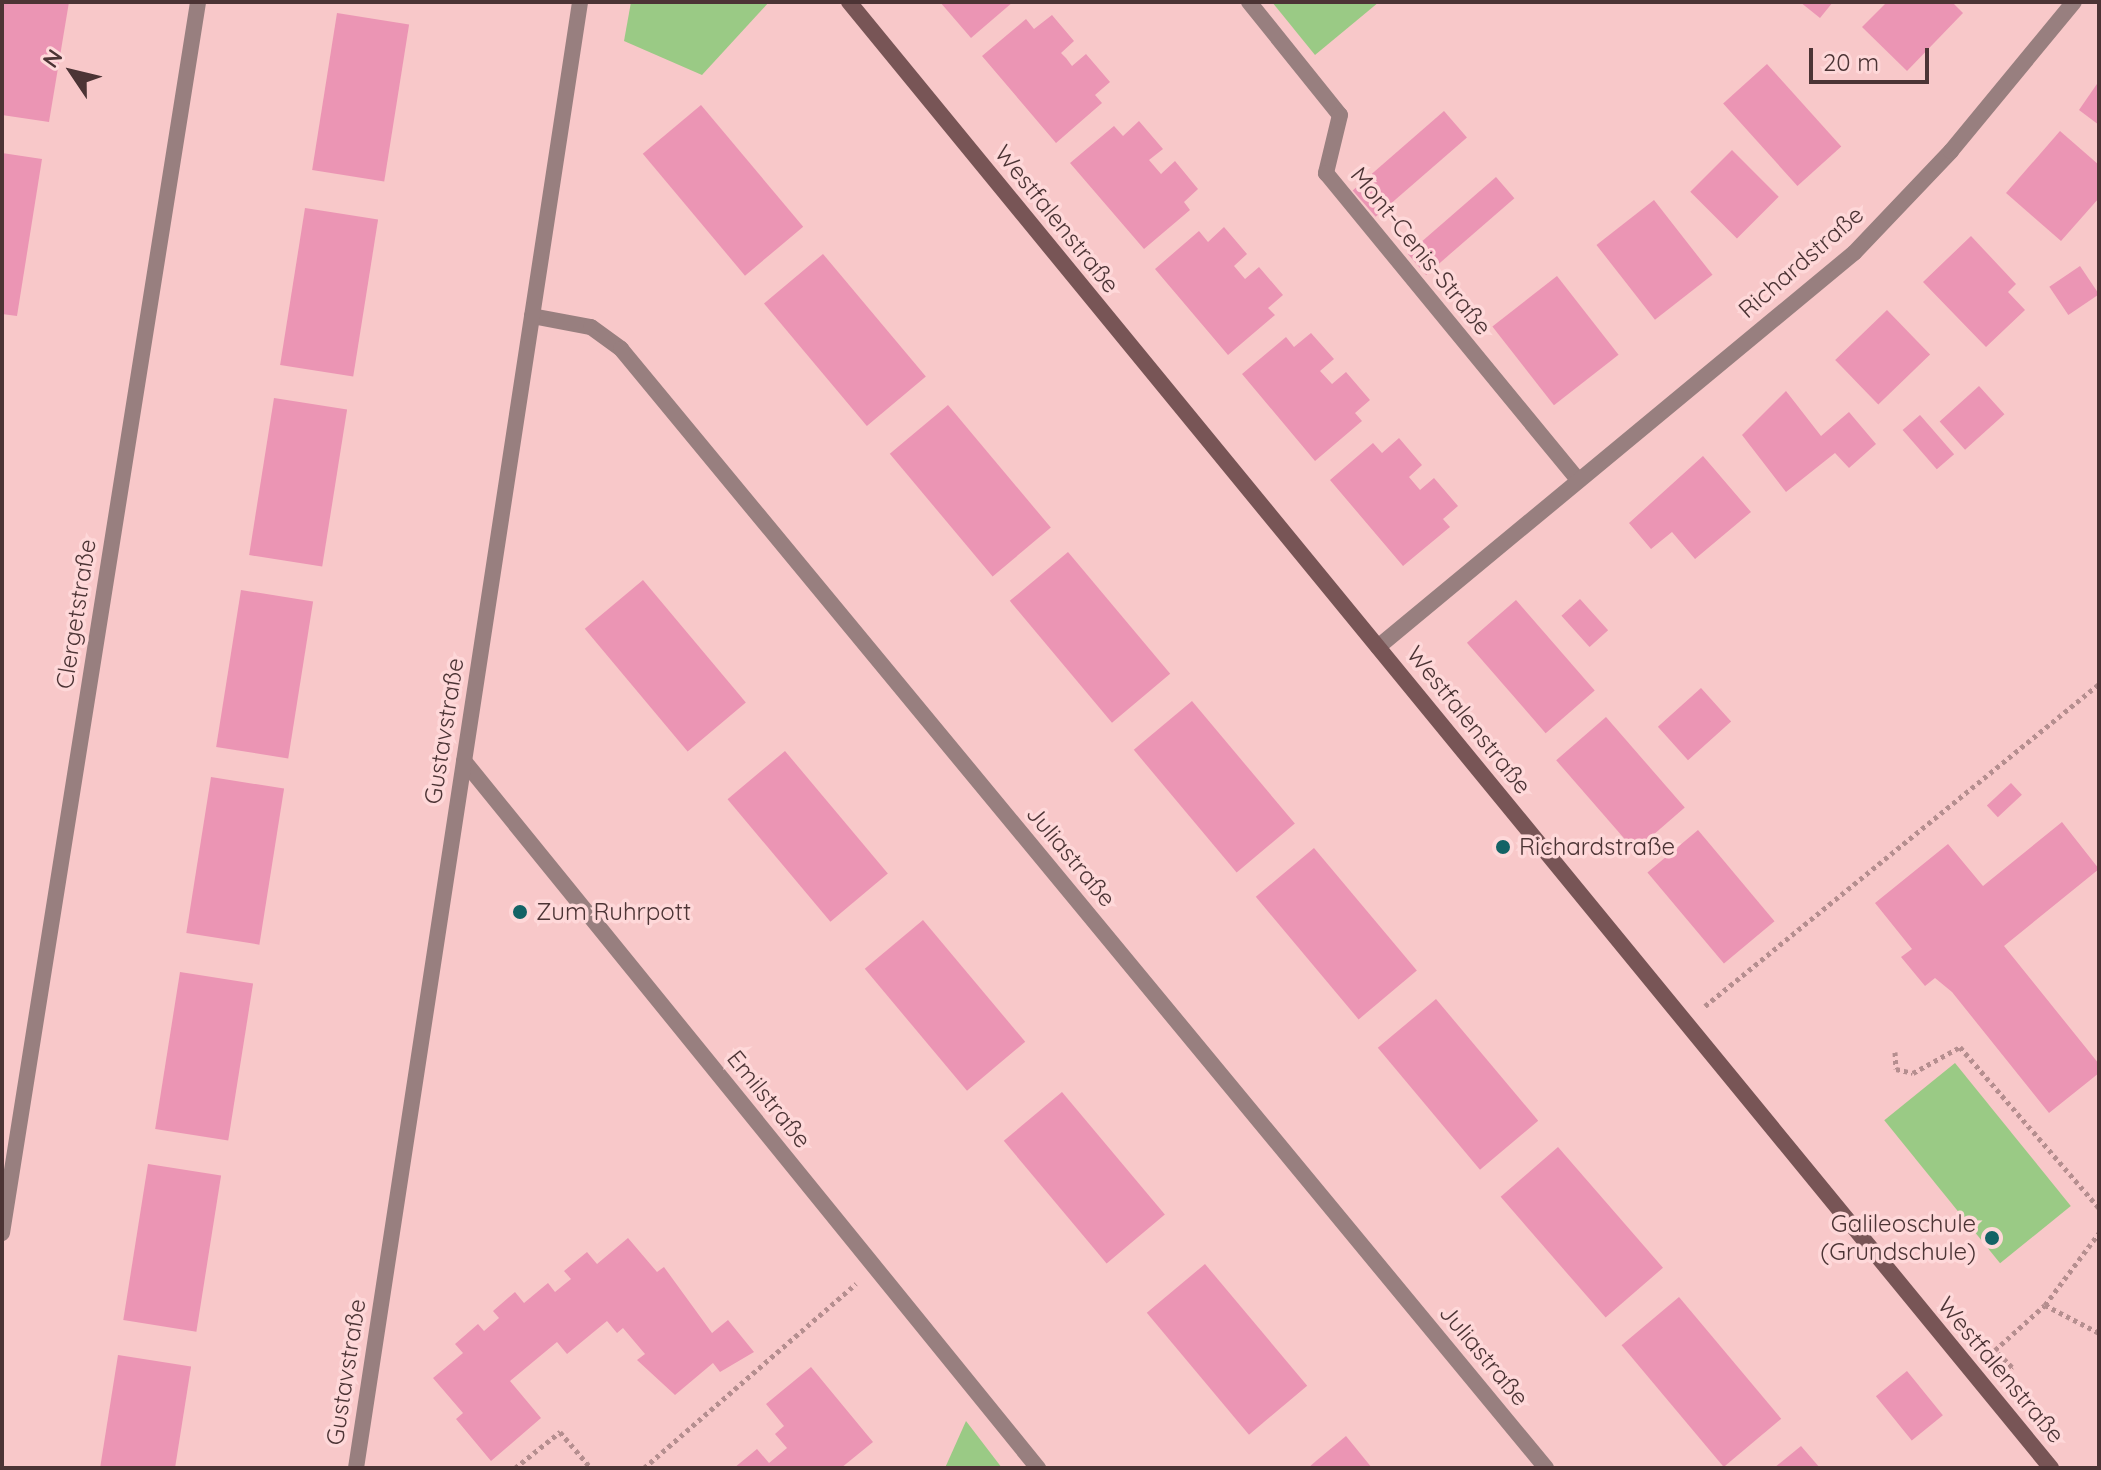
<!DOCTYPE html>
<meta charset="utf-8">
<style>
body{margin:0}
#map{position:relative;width:2101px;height:1470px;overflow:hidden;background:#f8c8c9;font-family:Quicksand,sans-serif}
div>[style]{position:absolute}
.green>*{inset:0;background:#9aca85;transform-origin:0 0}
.building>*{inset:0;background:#eb95b4;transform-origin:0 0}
.path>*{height:5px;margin-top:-2.5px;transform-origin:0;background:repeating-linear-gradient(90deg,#b58e8f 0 4px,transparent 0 8px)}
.street>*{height:16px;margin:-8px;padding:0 8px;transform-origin:8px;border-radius:8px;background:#987f7f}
.secondary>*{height:16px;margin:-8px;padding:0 8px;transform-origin:8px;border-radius:8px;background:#785556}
.dots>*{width:22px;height:22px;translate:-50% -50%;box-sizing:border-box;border:4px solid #fed8d9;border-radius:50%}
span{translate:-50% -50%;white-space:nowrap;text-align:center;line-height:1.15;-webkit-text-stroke:7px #fed8d9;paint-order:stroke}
.street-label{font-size:24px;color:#4c3435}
.poi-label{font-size:24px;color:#4c3435}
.left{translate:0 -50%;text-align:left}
.right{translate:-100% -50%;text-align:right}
.frame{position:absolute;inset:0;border:4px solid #4c3435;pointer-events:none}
.north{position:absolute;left:32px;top:32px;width:80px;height:80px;-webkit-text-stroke:6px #fed8d9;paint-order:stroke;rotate:305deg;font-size:22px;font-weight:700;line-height:32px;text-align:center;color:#4c3435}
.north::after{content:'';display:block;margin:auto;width:28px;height:36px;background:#4c3435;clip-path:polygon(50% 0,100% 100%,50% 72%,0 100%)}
.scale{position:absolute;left:1809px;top:48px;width:120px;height:36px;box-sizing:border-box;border:4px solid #4c3435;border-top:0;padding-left:10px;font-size:24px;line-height:28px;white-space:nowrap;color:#4c3435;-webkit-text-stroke:6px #fed8d9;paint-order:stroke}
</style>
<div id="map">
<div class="green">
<i style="clip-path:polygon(631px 2px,769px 2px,702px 75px,624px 41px)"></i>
<i style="clip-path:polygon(1272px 2px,1379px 2px,1315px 55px)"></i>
<i style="left:1955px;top:1063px;width:184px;height:91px;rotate:51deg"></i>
<i style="clip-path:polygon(966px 1421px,1002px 1468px,945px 1468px)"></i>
</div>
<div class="building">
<i style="clip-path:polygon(2px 2px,69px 2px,49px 122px,2px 115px)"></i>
<i style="clip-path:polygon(940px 2px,1013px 2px,971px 38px)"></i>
<i style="clip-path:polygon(1800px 2px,1833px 2px,1820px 18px)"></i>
<i style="clip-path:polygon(1887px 2px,1952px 2px,1963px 13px,1907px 71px,1862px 27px)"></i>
<i style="left:337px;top:13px;width:73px;height:159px;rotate:9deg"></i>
<i style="clip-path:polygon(1052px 15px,1074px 41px,1061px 53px,1066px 58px,1072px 66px,1086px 54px,1110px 82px,1095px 95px,1102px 103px,1056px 143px,982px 56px,1026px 19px,1034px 29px)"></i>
<i style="left:1767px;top:64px;width:111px;height:59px;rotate:48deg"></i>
<i style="clip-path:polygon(2099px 81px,2099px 125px,2079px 110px)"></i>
<i style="left:701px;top:105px;width:159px;height:76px;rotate:50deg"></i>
<i style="left:1444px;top:111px;width:35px;height:121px;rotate:49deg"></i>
<i style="clip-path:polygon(1139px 121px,1163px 149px,1149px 160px,1161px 174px,1175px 161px,1198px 189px,1184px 202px,1190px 210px,1144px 249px,1070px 163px,1114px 126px,1123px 136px)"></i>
<i style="clip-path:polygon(2060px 131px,2099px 165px,2099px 198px,2061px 241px,2006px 193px)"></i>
<i style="left:1732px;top:150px;width:66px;height:59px;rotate:45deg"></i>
<i style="clip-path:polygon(2px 153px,42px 159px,17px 316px,2px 314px)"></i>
<i style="left:1496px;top:177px;width:28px;height:117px;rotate:49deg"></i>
<i style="left:1654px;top:200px;width:95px;height:73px;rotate:52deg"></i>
<i style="left:305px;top:208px;width:74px;height:159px;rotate:9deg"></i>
<i style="clip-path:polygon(1224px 227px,1247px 254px,1234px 266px,1245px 279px,1259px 267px,1283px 295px,1268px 308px,1275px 315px,1228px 355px,1155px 269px,1199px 231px,1208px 242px)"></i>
<i style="clip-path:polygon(1971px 236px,2016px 284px,2008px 292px,2025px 310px,1986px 347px,1923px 282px)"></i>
<i style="left:823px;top:254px;width:160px;height:77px;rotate:50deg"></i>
<i style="left:2080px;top:266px;width:34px;height:37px;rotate:56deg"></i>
<i style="left:1557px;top:276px;width:100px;height:82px;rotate:52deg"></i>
<i style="left:1887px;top:310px;width:62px;height:72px;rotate:46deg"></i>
<i style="clip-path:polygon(1311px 333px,1334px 359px,1320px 371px,1332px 384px,1346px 372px,1370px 400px,1355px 413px,1362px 421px,1315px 461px,1242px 374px,1286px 337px,1294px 347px)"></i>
<i style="left:1979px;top:386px;width:38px;height:53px;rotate:48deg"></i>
<i style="clip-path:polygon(1786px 391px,1821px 436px,1849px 412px,1876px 444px,1849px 468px,1835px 453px,1786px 492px,1742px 435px)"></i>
<i style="left:274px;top:398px;width:74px;height:159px;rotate:9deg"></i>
<i style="left:948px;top:405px;width:160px;height:76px;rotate:50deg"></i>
<i style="left:1920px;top:415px;width:52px;height:23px;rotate:49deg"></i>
<i style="clip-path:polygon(1399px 438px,1422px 465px,1409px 477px,1420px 490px,1434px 478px,1458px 506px,1443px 519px,1450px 527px,1403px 566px,1330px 480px,1373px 443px,1382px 453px)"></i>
<i style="clip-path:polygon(1703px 456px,1751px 512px,1695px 559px,1672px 532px,1651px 549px,1629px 523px)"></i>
<i style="left:1068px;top:552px;width:159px;height:76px;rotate:50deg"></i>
<i style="left:643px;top:580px;width:160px;height:76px;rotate:50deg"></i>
<i style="left:241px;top:590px;width:73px;height:159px;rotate:9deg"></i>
<i style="left:1580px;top:599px;width:42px;height:25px;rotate:48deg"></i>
<i style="left:1516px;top:600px;width:120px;height:65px;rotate:49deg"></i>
<i style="left:1701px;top:688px;width:45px;height:58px;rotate:48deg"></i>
<i style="left:1192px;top:701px;width:160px;height:76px;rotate:50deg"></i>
<i style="left:1606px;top:717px;width:120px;height:66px;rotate:49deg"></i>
<i style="left:785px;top:751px;width:160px;height:75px;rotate:50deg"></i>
<i style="left:211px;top:777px;width:74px;height:158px;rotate:9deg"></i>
<i style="left:2011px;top:783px;width:16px;height:33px;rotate:47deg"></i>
<i style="clip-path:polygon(2062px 822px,2099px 869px,2004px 946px,2099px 1064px,2099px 1073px,2049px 1113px,1952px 992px,1935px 978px,1925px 986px,1901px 957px,1912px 949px,1875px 903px,1948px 844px,1983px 886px)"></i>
<i style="left:1698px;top:830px;width:119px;height:66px;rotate:50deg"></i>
<i style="left:1314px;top:848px;width:160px;height:76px;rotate:50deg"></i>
<i style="left:923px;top:920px;width:159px;height:76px;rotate:50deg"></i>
<i style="left:180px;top:972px;width:74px;height:159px;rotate:9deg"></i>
<i style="left:1436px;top:999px;width:159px;height:76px;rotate:50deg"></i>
<i style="left:1062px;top:1092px;width:160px;height:76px;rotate:50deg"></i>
<i style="left:1558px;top:1147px;width:160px;height:76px;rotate:49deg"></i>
<i style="left:148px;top:1164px;width:74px;height:158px;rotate:9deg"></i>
<i style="clip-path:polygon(628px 1238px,657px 1272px,664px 1267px,712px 1333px,728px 1320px,754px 1352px,720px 1372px,713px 1363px,675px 1395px,637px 1360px,645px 1354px,623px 1328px,617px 1333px,607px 1321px,567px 1354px,557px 1342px,510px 1381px,541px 1418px,491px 1461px,456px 1419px,463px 1413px,433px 1378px,463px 1353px,455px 1344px,478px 1324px,484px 1331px,499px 1318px,493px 1311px,515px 1292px,524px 1303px,548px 1283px,555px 1292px,571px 1279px,564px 1271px,587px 1252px,597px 1264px)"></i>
<i style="left:1205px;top:1264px;width:159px;height:76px;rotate:50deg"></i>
<i style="left:1679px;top:1297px;width:159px;height:75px;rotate:50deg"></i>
<i style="left:118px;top:1355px;width:74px;height:114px;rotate:9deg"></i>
<i style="clip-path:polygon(811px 1367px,873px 1442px,841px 1468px,734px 1468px,757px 1449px,769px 1463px,787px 1448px,775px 1434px,784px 1426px,766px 1404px)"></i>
<i style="left:1907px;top:1371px;width:57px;height:40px;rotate:51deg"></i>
<i style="clip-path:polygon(1346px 1436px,1372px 1468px,1308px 1468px,1316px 1461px)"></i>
<i style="clip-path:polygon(1801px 1446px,1820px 1468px,1774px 1468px)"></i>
</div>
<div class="path">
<i style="left:1705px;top:1006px;width:509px;rotate:-39.26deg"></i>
<i style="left:1895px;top:1052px;width:17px;rotate:87deg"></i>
<i style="left:1896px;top:1069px;width:17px;rotate:13deg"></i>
<i style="left:1913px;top:1073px;width:54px;rotate:-29deg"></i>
<i style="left:1960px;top:1047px;width:213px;rotate:49.2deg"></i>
<i style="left:2045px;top:1305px;width:61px;rotate:27.4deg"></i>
<i style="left:2005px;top:1372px;width:9px;rotate:-36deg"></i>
<i style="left:2012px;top:1367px;width:24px;rotate:-135deg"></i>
<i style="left:1995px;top:1350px;width:67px;rotate:-42deg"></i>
<i style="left:2045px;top:1305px;width:90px;rotate:-53.1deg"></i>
<i style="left:515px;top:1468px;width:58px;rotate:-38.7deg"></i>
<i style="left:560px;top:1432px;width:48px;rotate:49.3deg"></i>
<i style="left:644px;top:1468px;width:281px;rotate:-41deg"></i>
</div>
<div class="street">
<i style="left:1249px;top:2px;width:145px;rotate:51.2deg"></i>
<i style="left:1340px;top:115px;width:60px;rotate:103.6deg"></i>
<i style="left:1326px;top:173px;width:397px;rotate:50.6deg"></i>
<i style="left:532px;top:316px;width:60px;rotate:10.6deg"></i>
<i style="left:591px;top:327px;width:37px;rotate:36deg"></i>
<i style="left:621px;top:349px;width:1452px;rotate:50.42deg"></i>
<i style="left:1378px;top:647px;width:618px;rotate:-39.62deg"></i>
<i style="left:1854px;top:253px;width:141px;rotate:-46.4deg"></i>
<i style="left:1951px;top:151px;width:193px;rotate:-50.5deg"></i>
<i style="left:464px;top:761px;width:911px;rotate:50.93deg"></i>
<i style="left:2px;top:1233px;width:1247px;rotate:-80.95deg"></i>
<i style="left:356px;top:1468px;width:1483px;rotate:-81.31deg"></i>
</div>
<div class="secondary">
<i style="left:849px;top:2px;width:1896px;rotate:50.65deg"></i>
</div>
<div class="dots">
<i style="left:1503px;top:847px;background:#136365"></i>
<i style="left:520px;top:912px;background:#136365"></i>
<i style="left:1992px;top:1238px;background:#136365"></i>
</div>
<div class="street-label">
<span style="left:1057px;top:219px;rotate:51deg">Westfalenstraße</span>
<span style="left:1421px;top:251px;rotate:51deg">Mont-Cenis-Straße</span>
<span style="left:1801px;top:262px;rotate:-41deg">Richardstraße</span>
<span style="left:76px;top:614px;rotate:-81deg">Clergetstraße</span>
<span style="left:1469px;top:720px;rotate:51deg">Westfalenstraße</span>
<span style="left:444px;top:731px;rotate:-81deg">Gustavstraße</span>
<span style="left:1071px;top:856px;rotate:50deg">Juliastraße</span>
<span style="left:769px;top:1099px;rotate:51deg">Emilstraße</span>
<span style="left:1484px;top:1355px;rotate:50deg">Juliastraße</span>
<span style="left:2001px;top:1370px;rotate:50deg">Westfalenstraße</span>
<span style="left:346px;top:1372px;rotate:-81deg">Gustavstraße</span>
</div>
<div class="poi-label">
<span class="left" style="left:1519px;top:847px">Richardstraße</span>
<span class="left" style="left:536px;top:912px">Zum Ruhrpott</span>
<span class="right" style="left:1976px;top:1238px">Galileoschule<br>(Grundschule)</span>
</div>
<div class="frame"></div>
<div class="north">N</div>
<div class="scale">20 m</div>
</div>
